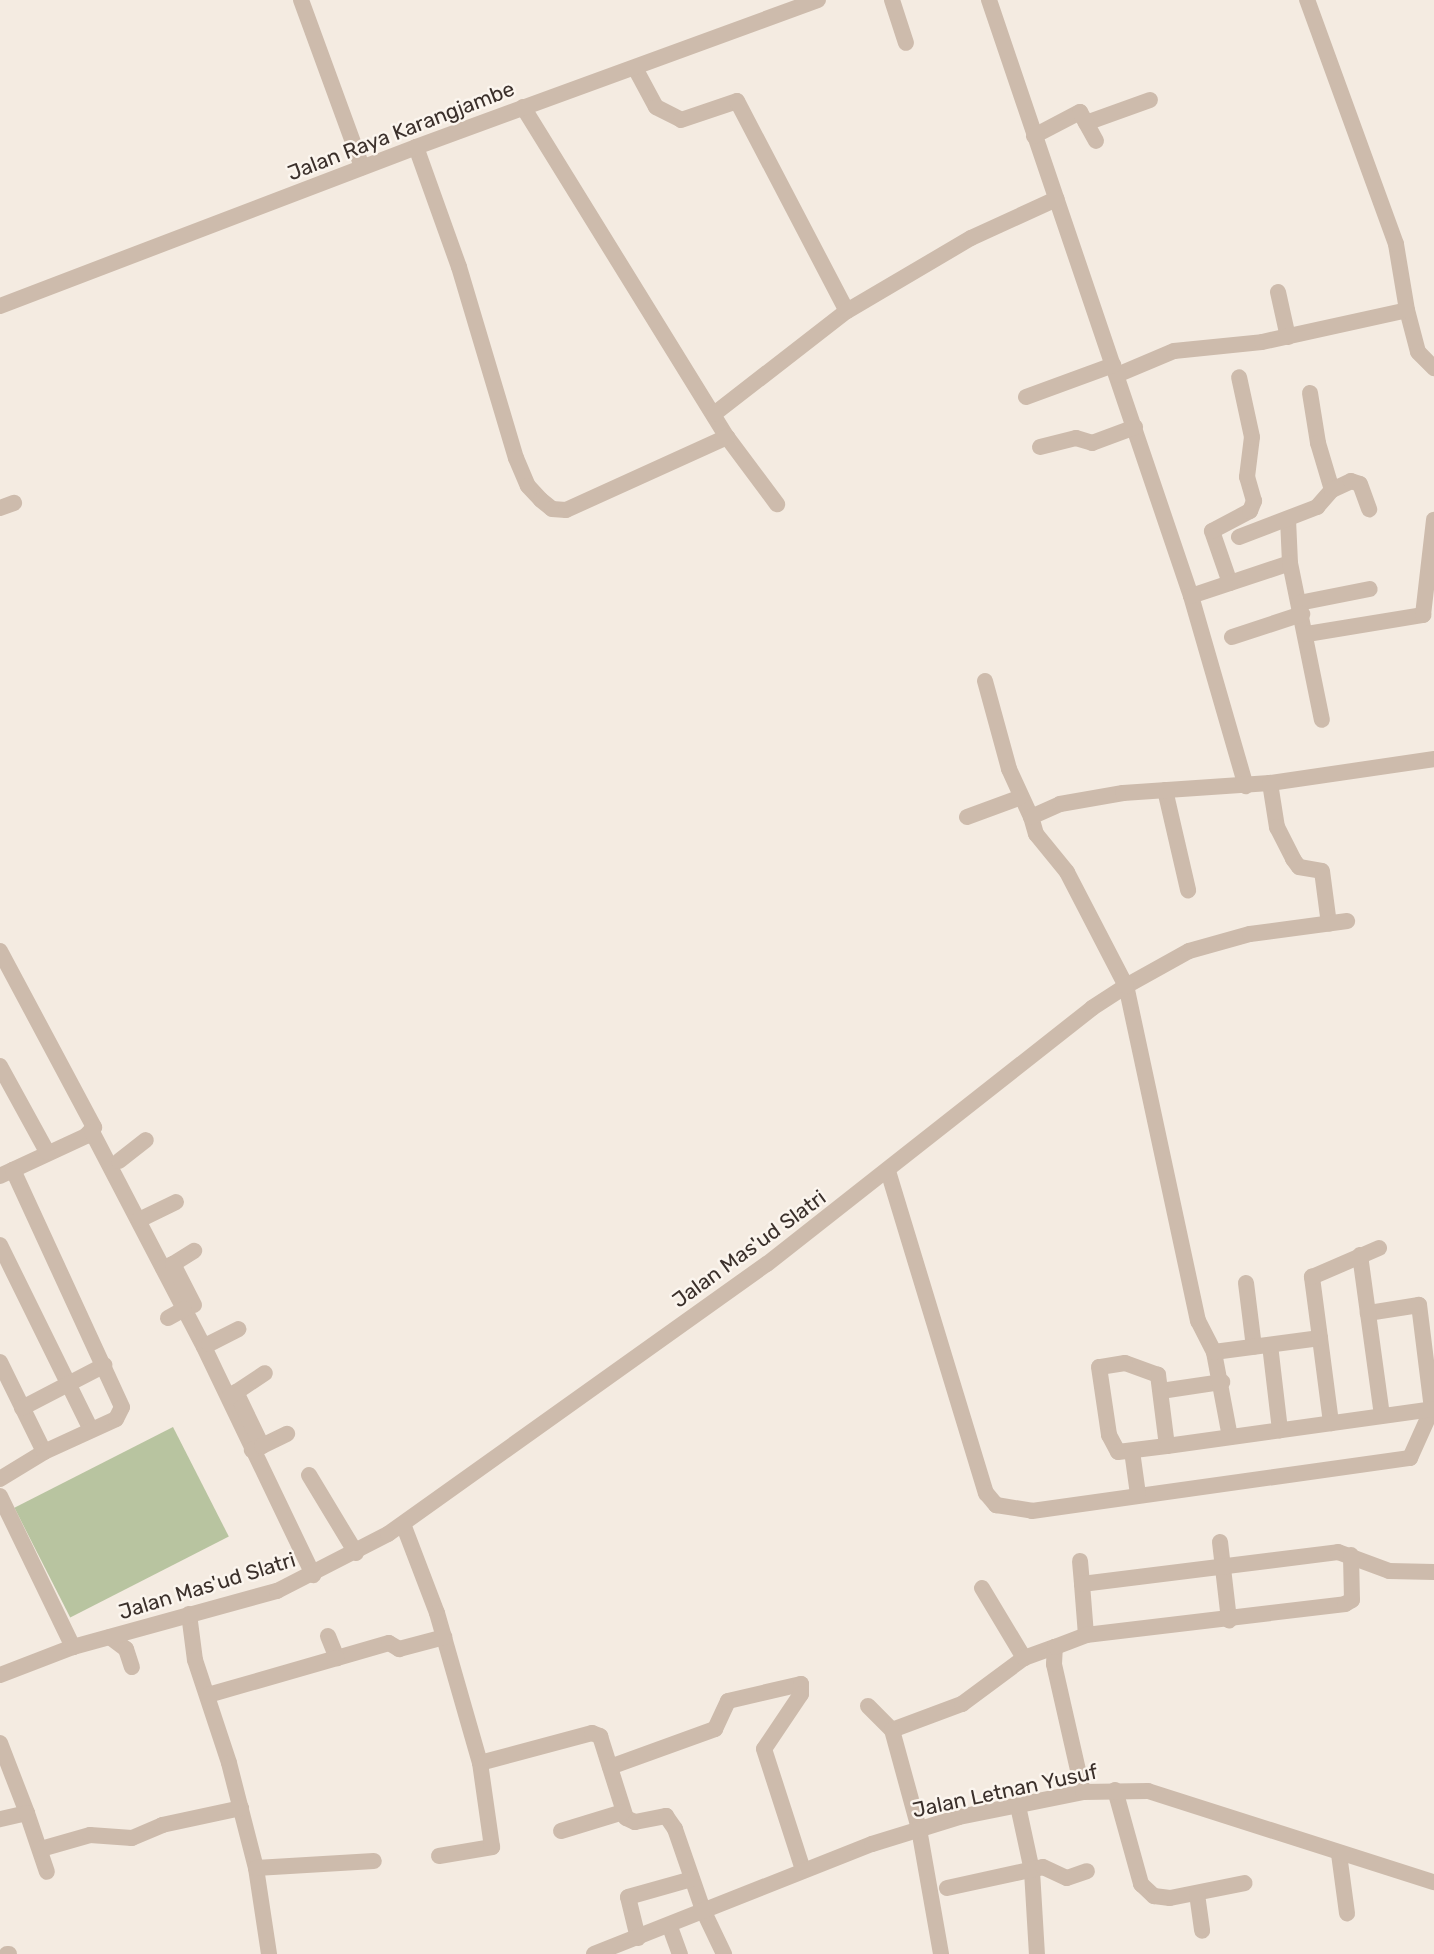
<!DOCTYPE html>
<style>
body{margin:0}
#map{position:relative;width:1434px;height:1954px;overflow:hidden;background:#f4ebe1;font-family:Rubik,sans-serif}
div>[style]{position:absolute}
.green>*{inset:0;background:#b8c4a0;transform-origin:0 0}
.minor>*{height:16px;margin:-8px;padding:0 8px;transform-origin:8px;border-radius:8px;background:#cdbbac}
span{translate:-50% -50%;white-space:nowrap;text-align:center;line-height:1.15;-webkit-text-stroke:5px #fbf5ee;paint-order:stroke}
.street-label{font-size:21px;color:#3b302b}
</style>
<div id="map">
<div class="green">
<i style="left:173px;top:1427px;width:123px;height:178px;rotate:63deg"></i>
</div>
<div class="minor">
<i style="left:301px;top:0;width:178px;rotate:69.9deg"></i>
<i style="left:892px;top:0;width:45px;rotate:72deg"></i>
<i style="left:989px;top:0;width:629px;rotate:71.28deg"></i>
<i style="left:1191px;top:596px;width:198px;rotate:73.9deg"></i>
<i style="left:635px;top:68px;width:44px;rotate:61.7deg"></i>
<i style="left:656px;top:107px;width:28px;rotate:27deg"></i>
<i style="left:681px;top:120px;width:59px;rotate:-18.7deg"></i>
<i style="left:737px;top:101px;width:237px;rotate:62.4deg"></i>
<i style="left:523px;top:107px;width:388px;rotate:58.3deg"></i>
<i style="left:727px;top:437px;width:84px;rotate:53.3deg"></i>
<i style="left:1086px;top:123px;width:68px;rotate:-19.8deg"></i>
<i style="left:1034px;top:136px;width:52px;rotate:-27.6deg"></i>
<i style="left:1080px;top:112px;width:33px;rotate:61deg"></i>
<i style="left:416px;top:147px;width:127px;rotate:70.3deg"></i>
<i style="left:459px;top:267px;width:199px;rotate:73.4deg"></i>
<i style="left:516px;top:458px;width:30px;rotate:67deg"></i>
<i style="left:528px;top:486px;width:19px;rotate:47deg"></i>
<i style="left:541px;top:500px;width:14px;rotate:39deg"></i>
<i style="left:552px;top:509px;width:14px;rotate:4deg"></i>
<i style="left:566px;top:510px;width:177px;rotate:-24.4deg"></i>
<i style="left:1278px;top:292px;width:46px;rotate:77.5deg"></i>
<i style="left:0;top:306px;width:445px;rotate:-20.9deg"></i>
<i style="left:416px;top:147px;width:428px;rotate:-20.1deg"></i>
<i style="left:1407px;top:310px;width:43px;rotate:75.3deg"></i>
<i style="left:1418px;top:352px;width:23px;rotate:45deg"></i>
<i style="left:1117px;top:375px;width:62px;rotate:-22.8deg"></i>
<i style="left:1174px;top:351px;width:88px;rotate:-5.8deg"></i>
<i style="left:1262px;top:342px;width:148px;rotate:-12.4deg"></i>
<i style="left:1407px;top:310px;width:67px;rotate:-99.5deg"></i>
<i style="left:1396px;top:244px;width:260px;rotate:-110deg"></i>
<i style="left:1310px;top:393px;width:51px;rotate:80.9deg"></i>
<i style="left:1318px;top:443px;width:49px;rotate:73.4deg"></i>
<i style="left:1026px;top:397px;width:93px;rotate:-20.2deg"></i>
<i style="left:714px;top:414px;width:168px;rotate:-37.8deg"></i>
<i style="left:847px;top:311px;width:144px;rotate:-30.5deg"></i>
<i style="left:971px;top:238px;width:94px;rotate:-24.6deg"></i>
<i style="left:1040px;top:447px;width:37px;rotate:-14deg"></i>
<i style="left:1076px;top:438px;width:17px;rotate:17deg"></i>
<i style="left:1092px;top:443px;width:46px;rotate:-20.4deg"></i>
<i style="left:0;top:508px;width:15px;rotate:-20deg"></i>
<i style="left:1288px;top:519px;width:44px;rotate:87.4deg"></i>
<i style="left:1239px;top:537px;width:84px;rotate:-21deg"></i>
<i style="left:1317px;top:507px;width:23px;rotate:-49deg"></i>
<i style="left:1332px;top:490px;width:21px;rotate:-25deg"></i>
<i style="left:1351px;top:481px;width:9px;rotate:18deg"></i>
<i style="left:1360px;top:484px;width:27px;rotate:70deg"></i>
<i style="left:1230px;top:583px;width:55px;rotate:-109.1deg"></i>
<i style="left:1212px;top:531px;width:43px;rotate:-27.8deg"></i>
<i style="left:1250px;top:511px;width:11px;rotate:-68deg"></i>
<i style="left:1254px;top:501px;width:25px;rotate:-106deg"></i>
<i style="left:1247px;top:477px;width:40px;rotate:-82.9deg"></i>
<i style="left:1252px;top:437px;width:61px;rotate:-102.2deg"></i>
<i style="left:1191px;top:596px;width:104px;rotate:-18.4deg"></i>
<i style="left:1290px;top:563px;width:160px;rotate:78.5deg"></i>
<i style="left:1299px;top:603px;width:72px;rotate:-11.2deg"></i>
<i style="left:1307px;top:634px;width:118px;rotate:-9.3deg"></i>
<i style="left:1423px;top:615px;width:96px;rotate:-83.4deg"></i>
<i style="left:1232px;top:637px;width:74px;rotate:-18.2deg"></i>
<i style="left:985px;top:681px;width:91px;rotate:74.7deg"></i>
<i style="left:1009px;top:769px;width:53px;rotate:65.4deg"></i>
<i style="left:1270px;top:783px;width:45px;rotate:81deg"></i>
<i style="left:1277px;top:827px;width:36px;rotate:63deg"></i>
<i style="left:1293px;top:859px;width:10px;rotate:53deg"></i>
<i style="left:1299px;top:867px;width:23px;rotate:10deg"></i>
<i style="left:1322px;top:871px;width:53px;rotate:82.5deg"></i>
<i style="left:1165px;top:790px;width:103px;rotate:77deg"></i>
<i style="left:967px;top:817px;width:55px;rotate:-20.1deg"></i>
<i style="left:0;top:951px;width:200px;rotate:61.9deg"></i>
<i style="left:94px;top:1127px;width:12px;rotate:132deg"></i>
<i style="left:86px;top:1136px;width:95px;rotate:155.1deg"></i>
<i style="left:0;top:1066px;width:98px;rotate:61.3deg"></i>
<i style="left:92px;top:1132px;width:242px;rotate:62.5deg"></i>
<i style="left:204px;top:1347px;width:253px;rotate:64.4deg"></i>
<i style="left:119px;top:1161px;width:34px;rotate:-38deg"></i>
<i style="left:888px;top:1171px;width:337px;rotate:73.1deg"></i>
<i style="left:986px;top:1493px;width:16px;rotate:50deg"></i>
<i style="left:996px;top:1505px;width:36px;rotate:9deg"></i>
<i style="left:1032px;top:1511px;width:382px;rotate:-8deg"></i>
<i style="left:1410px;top:1458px;width:54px;rotate:-65.8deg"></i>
<i style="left:1432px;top:1409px;width:105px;rotate:-97.1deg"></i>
<i style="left:1419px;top:1305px;width:52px;rotate:171.1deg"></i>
<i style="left:139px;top:1220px;width:41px;rotate:-25.9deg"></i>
<i style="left:0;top:1245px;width:206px;rotate:63.8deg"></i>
<i style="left:1360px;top:1255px;width:162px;rotate:82.2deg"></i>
<i style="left:173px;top:1264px;width:25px;rotate:-32deg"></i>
<i style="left:163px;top:1268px;width:11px;rotate:-22deg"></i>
<i style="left:173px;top:1264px;width:46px;rotate:62.9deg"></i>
<i style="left:1246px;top:1283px;width:64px;rotate:82.9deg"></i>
<i style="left:168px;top:1318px;width:18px;rotate:-29deg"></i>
<i style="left:1320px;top:1338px;width:86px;rotate:82.6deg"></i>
<i style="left:209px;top:1344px;width:33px;rotate:-27deg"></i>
<i style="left:1270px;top:1345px;width:86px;rotate:83.3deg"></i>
<i style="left:1214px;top:1352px;width:107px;rotate:-7.5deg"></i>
<i style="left:1320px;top:1338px;width:62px;rotate:-97.5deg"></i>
<i style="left:1312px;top:1277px;width:73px;rotate:-23.4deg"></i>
<i style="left:0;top:1362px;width:100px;rotate:63.9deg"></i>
<i style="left:1161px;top:1391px;width:62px;rotate:-8.4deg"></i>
<i style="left:236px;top:1392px;width:60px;rotate:64.3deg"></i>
<i style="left:262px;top:1446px;width:11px;rotate:158deg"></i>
<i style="left:229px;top:1397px;width:43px;rotate:-33.7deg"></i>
<i style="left:22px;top:1408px;width:93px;rotate:-27.4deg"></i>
<i style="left:1230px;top:1437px;width:86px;rotate:-100.7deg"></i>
<i style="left:1214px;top:1352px;width:35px;rotate:-117deg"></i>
<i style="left:1198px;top:1321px;width:343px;rotate:-102.1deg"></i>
<i style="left:1126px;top:986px;width:72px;rotate:-29.1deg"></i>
<i style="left:1189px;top:951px;width:63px;rotate:-15.6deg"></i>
<i style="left:1250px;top:934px;width:98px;rotate:-7.6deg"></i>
<i style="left:262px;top:1446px;width:28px;rotate:-26deg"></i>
<i style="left:1167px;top:1446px;width:72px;rotate:-97.2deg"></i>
<i style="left:1158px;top:1375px;width:35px;rotate:-160deg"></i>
<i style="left:1125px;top:1363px;width:26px;rotate:171deg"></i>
<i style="left:1099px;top:1367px;width:69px;rotate:81.6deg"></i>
<i style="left:1109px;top:1435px;width:19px;rotate:62deg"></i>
<i style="left:1118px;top:1452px;width:49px;rotate:-7deg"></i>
<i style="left:1167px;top:1446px;width:268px;rotate:-7.9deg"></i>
<i style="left:1132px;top:1451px;width:43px;rotate:82.1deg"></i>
<i style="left:309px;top:1475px;width:91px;rotate:58.9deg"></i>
<i style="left:0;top:1479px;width:52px;rotate:-31.5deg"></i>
<i style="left:44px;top:1452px;width:79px;rotate:-24.6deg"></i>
<i style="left:116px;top:1419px;width:13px;rotate:-63deg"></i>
<i style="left:122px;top:1407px;width:261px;rotate:-114.7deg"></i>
<i style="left:0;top:1496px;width:168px;rotate:64.2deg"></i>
<i style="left:403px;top:1524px;width:95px;rotate:69.1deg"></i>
<i style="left:437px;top:1613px;width:156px;rotate:74deg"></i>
<i style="left:480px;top:1763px;width:116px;rotate:-15deg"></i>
<i style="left:592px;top:1733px;width:9px;rotate:21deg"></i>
<i style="left:600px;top:1736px;width:86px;rotate:72.4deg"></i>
<i style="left:626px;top:1818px;width:10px;rotate:24deg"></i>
<i style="left:635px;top:1822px;width:32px;rotate:-11deg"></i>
<i style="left:666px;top:1816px;width:16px;rotate:55deg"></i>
<i style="left:675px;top:1829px;width:86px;rotate:70.9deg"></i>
<i style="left:703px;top:1910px;width:49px;rotate:64.5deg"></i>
<i style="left:1220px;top:1542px;width:79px;rotate:83.4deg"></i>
<i style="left:1080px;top:1561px;width:23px;rotate:85deg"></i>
<i style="left:982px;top:1588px;width:82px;rotate:59deg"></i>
<i style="left:189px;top:1614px;width:46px;rotate:82.6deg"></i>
<i style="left:195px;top:1660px;width:108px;rotate:71.7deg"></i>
<i style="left:229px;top:1763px;width:108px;rotate:75.6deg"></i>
<i style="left:256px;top:1868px;width:87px;rotate:81.4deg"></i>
<i style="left:1086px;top:1635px;width:51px;rotate:-94.5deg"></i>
<i style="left:1082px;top:1584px;width:258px;rotate:-7.1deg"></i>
<i style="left:1338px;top:1552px;width:54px;rotate:20.4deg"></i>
<i style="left:1389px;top:1571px;width:45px;rotate:1.3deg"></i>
<i style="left:328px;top:1636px;width:24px;rotate:68deg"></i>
<i style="left:337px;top:1658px;width:54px;rotate:-16.1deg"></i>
<i style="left:389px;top:1643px;width:12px;rotate:31deg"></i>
<i style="left:399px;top:1649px;width:47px;rotate:-14.9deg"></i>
<i style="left:110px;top:1637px;width:20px;rotate:37deg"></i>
<i style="left:126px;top:1649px;width:19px;rotate:72deg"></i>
<i style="left:0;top:1675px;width:78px;rotate:-21deg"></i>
<i style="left:73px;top:1647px;width:212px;rotate:-15.4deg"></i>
<i style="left:277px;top:1591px;width:125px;rotate:-27.2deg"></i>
<i style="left:388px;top:1534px;width:465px;rotate:-35.5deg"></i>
<i style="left:767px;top:1264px;width:414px;rotate:-38.2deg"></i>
<i style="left:1092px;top:1008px;width:40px;rotate:-32.9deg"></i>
<i style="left:1126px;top:986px;width:128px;rotate:-117.4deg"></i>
<i style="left:1067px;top:872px;width:49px;rotate:-129.2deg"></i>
<i style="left:1036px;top:834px;width:18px;rotate:-106deg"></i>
<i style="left:1031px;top:817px;width:32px;rotate:-24deg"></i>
<i style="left:1060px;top:804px;width:64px;rotate:-9.9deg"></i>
<i style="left:1123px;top:793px;width:147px;rotate:-3.9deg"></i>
<i style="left:1270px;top:783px;width:166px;rotate:-8.3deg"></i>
<i style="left:208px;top:1695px;width:134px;rotate:-16deg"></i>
<i style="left:868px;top:1706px;width:34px;rotate:45deg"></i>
<i style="left:892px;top:1730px;width:75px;rotate:-20.4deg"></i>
<i style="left:962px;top:1704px;width:77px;rotate:-36.6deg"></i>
<i style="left:1024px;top:1658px;width:33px;rotate:-20deg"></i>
<i style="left:892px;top:1730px;width:103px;rotate:74.7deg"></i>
<i style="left:919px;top:1829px;width:127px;rotate:80deg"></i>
<i style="left:0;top:1743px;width:75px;rotate:68.9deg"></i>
<i style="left:27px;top:1813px;width:28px;rotate:167deg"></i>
<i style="left:610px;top:1767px;width:112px;rotate:-19.9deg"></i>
<i style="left:715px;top:1729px;width:31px;rotate:-65deg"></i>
<i style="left:728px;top:1701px;width:75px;rotate:-13.1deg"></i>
<i style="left:801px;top:1684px;width:10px;rotate:90deg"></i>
<i style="left:801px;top:1694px;width:66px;rotate:123.9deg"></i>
<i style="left:764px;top:1749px;width:127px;rotate:72.1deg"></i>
<i style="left:1115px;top:1790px;width:98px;rotate:74.5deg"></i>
<i style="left:1141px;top:1884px;width:18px;rotate:43deg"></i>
<i style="left:1154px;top:1896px;width:16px;rotate:7deg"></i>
<i style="left:1170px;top:1898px;width:76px;rotate:-11.3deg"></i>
<i style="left:1083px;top:1792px;width:131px;rotate:-102.8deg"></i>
<i style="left:1054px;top:1664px;width:17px;rotate:-87deg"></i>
<i style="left:1055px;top:1647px;width:33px;rotate:-21deg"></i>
<i style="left:1086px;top:1635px;width:261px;rotate:-6.8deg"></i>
<i style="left:1345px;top:1604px;width:8px;rotate:-30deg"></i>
<i style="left:1352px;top:1600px;width:45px;rotate:-91.3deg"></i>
<i style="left:1018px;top:1806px;width:66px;rotate:77.8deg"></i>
<i style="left:1032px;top:1871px;width:83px;rotate:86.6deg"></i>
<i style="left:27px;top:1813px;width:62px;rotate:71.3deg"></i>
<i style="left:561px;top:1831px;width:65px;rotate:-17deg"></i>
<i style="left:41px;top:1849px;width:51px;rotate:-15.9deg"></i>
<i style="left:90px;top:1835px;width:42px;rotate:4.1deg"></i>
<i style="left:132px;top:1838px;width:33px;rotate:-23deg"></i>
<i style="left:162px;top:1825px;width:81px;rotate:-12.1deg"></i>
<i style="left:1339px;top:1854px;width:60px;rotate:82.3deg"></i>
<i style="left:439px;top:1856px;width:54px;rotate:-9.6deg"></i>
<i style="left:492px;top:1847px;width:85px;rotate:-98.1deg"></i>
<i style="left:256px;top:1868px;width:118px;rotate:-3.4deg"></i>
<i style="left:947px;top:1888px;width:98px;rotate:-12.3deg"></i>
<i style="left:1043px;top:1867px;width:26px;rotate:25deg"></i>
<i style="left:1067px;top:1878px;width:21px;rotate:-19deg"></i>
<i style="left:1197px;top:1894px;width:37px;rotate:82deg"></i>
<i style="left:670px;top:1927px;width:29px;rotate:70deg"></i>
<i style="left:638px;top:1938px;width:42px;rotate:-103.7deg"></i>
<i style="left:628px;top:1897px;width:66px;rotate:-15.7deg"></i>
<i style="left:7px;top:1954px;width:2px"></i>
<i style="left:594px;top:1954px;width:299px;rotate:-21.6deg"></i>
<i style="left:872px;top:1844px;width:91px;rotate:-17.2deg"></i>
<i style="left:959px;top:1817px;width:126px;rotate:-11.4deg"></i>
<i style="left:1083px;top:1792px;width:65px;rotate:-0.9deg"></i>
<i style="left:1148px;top:1791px;width:300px;rotate:17.7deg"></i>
</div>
<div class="street-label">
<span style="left:401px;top:131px;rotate:-21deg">Jalan Raya Karangjambe</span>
<span style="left:749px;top:1249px;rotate:-36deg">Jalan Mas'ud Slatri</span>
<span style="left:207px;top:1586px;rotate:-17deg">Jalan Mas'ud Slatri</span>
<span style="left:1005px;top:1791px;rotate:-12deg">Jalan Letnan Yusuf</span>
</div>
</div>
